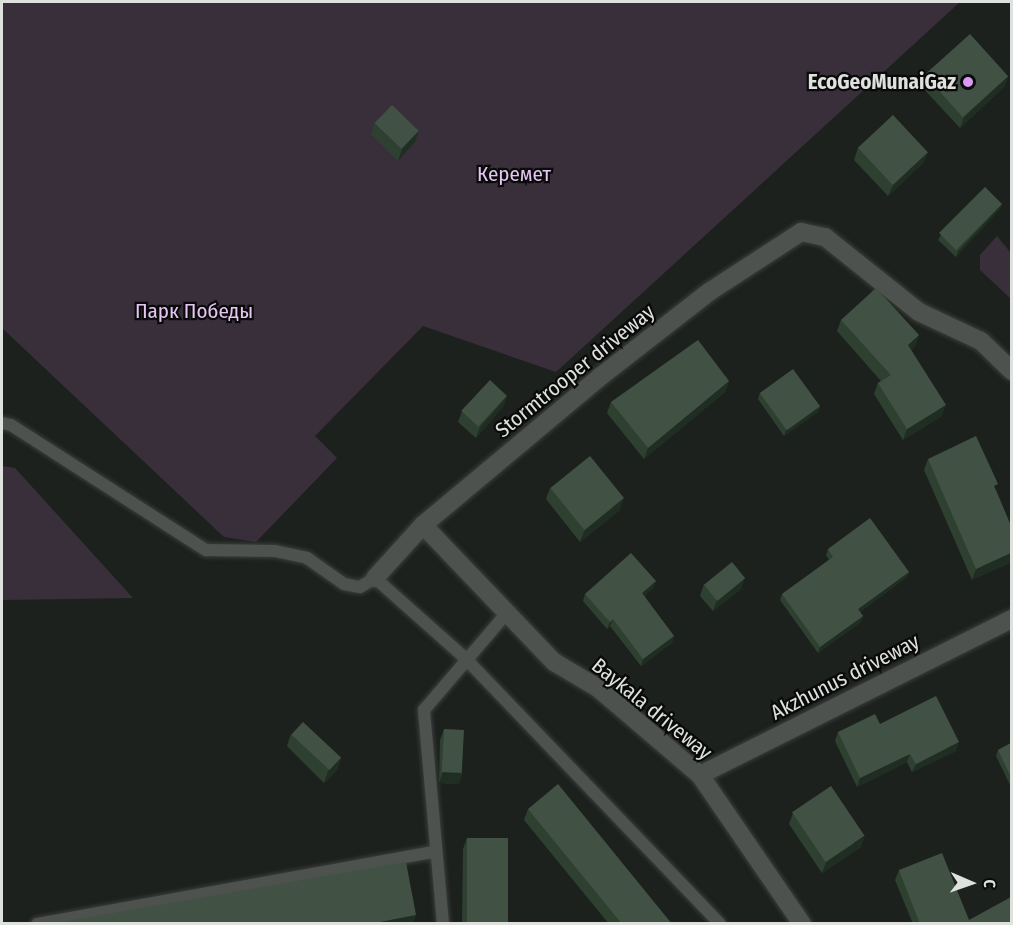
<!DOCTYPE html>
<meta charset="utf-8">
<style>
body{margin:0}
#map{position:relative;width:1013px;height:925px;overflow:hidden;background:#1d211e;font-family:"Fira Sans Condensed",sans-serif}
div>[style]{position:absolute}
.green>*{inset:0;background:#382f3b}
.roads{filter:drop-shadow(0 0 2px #3b3e3b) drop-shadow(0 0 2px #3b3e3b)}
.lane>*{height:12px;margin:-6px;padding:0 6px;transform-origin:6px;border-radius:6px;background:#4d524e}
.street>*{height:18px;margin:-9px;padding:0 9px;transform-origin:9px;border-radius:9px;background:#4d524e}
.wall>*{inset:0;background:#2e4131}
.shaded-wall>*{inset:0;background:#1f2d22}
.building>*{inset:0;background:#415244;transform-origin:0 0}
.dots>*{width:16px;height:16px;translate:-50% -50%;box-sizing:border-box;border:3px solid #090a09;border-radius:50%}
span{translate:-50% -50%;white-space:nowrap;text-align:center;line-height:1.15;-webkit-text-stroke:4.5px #090a09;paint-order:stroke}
.poi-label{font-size:21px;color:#dee1de;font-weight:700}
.right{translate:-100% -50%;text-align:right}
.park-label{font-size:21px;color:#e5c5f2}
.street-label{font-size:21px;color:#dee1de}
.frame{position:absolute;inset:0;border:3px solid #dee1de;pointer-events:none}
.north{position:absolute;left:941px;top:853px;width:60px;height:60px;-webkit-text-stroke:4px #090a09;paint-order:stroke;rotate:92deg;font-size:16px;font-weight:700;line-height:24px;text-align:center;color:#dee1de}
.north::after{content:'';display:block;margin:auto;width:21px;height:27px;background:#dee1de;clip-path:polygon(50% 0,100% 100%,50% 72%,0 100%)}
</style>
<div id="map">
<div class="green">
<i style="clip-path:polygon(2px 2px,960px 2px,556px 372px,423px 326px,315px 436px,337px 458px,256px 542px,224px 537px,2px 328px)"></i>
<i style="clip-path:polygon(997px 236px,1011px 253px,1011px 299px,980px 270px,980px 255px)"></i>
<i style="clip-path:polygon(2px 466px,15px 468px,133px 598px,2px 600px)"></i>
</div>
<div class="roads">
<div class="lane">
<i style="left:2px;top:423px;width:9px;rotate:13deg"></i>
<i style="left:11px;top:425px;width:232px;rotate:32.7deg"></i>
<i style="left:206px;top:550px;width:69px;rotate:0.8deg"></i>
<i style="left:275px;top:551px;width:33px;rotate:12deg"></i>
<i style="left:307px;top:558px;width:45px;rotate:35.1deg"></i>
<i style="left:344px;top:584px;width:16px;rotate:11deg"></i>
<i style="left:360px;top:587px;width:17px;rotate:-31deg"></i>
<i style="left:375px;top:578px;width:120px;rotate:41.6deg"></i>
<i style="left:465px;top:658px;width:368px;rotate:46.2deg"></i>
<i style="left:37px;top:924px;width:404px;rotate:-10.3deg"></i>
<i style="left:443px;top:924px;width:215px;rotate:-95.1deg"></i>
<i style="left:424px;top:710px;width:125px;rotate:-49.5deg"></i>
</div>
<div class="street">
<i style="left:423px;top:525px;width:190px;rotate:46.3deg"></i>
<i style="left:554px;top:662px;width:51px;rotate:30.6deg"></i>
<i style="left:598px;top:688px;width:134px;rotate:40.5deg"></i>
<i style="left:700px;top:775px;width:181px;rotate:55.6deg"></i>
<i style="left:375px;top:578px;width:72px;rotate:-47.8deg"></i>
<i style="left:423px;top:525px;width:232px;rotate:-39.9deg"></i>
<i style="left:601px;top:376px;width:137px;rotate:-37.9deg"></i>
<i style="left:709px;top:292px;width:110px;rotate:-33.1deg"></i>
<i style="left:801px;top:232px;width:25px;rotate:12deg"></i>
<i style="left:825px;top:237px;width:120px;rotate:38.6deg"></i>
<i style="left:919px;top:312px;width:68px;rotate:25.1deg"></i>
<i style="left:981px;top:341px;width:43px;rotate:44.1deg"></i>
<i style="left:700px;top:775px;width:349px;rotate:-26.6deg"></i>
</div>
</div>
<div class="wall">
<i style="clip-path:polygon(925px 75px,1008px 76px,1004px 87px,960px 128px,921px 86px)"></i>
<i style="clip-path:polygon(375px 123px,419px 131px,415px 142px,398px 161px,371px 134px)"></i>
<i style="clip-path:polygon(858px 148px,928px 152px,923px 163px,888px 196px,854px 160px)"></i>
<i style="clip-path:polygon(1002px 204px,1000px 209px,956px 257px,938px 240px,941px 235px)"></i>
<i style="clip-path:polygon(841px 320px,919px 335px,915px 346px,911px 350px,942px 416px,903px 440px,874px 394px,878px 383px,881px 381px,837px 331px)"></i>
<i style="clip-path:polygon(729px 381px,725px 392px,644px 459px,607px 413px,611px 402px)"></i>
<i style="clip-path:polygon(760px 393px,820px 406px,818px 412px,784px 436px,758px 399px)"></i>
<i style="clip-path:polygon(507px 396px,503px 407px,476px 438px,458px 422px,462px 411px)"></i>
<i style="clip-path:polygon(928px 459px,996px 490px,1011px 526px,972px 580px,924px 470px)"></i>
<i style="clip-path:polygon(550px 488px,620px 510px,580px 542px,546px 499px)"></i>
<i style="clip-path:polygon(828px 549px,909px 572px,907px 577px,860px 612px,863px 616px,861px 622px,818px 653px,780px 600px,782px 594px,829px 560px,826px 555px)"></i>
<i style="clip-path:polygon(656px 581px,653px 588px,644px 596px,674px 636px,672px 643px,641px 666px,610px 626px,607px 629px,583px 601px,585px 594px)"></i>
<i style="clip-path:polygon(704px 584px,741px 589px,713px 611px,700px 596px)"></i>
<i style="clip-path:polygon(880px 724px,956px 751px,912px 772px,907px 762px,857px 787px,835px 741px,838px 732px)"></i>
<i style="clip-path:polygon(444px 729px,459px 784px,439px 783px,440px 740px)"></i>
<i style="clip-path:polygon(291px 734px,341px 758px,337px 770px,324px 783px,287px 746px)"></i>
<i style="clip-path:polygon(1011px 743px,1011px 787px,996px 756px,998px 750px)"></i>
<i style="clip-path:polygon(528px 809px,672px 924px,609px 924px,524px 820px)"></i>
<i style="clip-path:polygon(793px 813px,861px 847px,822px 873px,789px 824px)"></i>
<i style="clip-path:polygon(467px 838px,507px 924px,462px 924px,463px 849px)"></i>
<i style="clip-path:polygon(899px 870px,969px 920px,1011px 924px,913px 924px,895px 880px)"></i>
</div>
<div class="shaded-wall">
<i style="clip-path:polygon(1008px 76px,1004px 87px,960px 128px,964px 117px)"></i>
<i style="clip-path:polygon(419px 131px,415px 142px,398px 161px,402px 149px)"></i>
<i style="clip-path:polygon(928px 152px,923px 163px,888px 196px,893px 185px)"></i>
<i style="clip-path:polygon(1002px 204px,1000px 209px,956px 257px,958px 251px)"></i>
<i style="clip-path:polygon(919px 335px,915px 346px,904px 356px,908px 345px)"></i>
<i style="clip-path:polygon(729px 381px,725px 392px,644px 459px,648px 448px)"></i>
<i style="clip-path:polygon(507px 396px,503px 407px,476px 438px,480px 427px)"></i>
<i style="clip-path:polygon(946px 405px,942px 416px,903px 440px,907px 429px)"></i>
<i style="clip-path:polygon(820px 406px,818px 412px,784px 436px,786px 430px)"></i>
<i style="clip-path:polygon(624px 498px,620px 510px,580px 542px,584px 531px)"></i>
<i style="clip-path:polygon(1011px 553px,1011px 563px,972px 580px,976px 569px)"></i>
<i style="clip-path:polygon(909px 572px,907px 577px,856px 615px,858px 609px)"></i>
<i style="clip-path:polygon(745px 578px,741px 589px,713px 611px,717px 600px)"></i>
<i style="clip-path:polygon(656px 581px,653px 588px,640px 600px,642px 593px)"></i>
<i style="clip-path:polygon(863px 616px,861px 622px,818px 653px,820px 647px)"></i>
<i style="clip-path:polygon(613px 619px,610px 626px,607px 629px,610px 622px)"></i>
<i style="clip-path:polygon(674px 636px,672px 643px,641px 666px,643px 659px)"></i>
<i style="clip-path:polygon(959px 742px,956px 751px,912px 772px,916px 764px)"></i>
<i style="clip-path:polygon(910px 754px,907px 762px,857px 787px,860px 778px)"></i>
<i style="clip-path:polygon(341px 758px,337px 770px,324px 783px,328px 771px)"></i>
<i style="clip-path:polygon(443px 772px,463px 773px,459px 784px,439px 783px)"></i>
<i style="clip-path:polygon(865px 836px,861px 847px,822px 873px,826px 862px)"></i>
<i style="clip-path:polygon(416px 915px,413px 924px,370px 924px)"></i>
</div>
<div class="building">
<i style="left:970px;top:34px;width:57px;height:61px;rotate:48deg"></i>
<i style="left:392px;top:105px;width:37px;height:25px;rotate:44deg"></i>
<i style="left:893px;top:115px;width:51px;height:48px;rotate:47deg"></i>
<i style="left:985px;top:187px;width:24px;height:65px;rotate:45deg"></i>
<i style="clip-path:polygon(876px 288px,919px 335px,908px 345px,946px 405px,907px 429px,878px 383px,891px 375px,841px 320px)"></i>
<i style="clip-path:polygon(698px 340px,729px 381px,648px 448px,611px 402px)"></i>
<i style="left:793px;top:369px;width:46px;height:41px;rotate:54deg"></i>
<i style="left:490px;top:380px;width:23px;height:42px;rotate:43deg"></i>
<i style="clip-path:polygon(976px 436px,998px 484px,994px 486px,1011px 526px,1011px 553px,976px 569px,928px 459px)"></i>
<i style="left:590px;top:456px;width:54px;height:51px;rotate:51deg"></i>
<i style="clip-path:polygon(870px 518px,909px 572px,858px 609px,863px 616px,820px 647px,782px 594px,833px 557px,828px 549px)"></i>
<i style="clip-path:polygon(631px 553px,656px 581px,642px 593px,674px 636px,643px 659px,613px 619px,610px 622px,585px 594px)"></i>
<i style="left:732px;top:562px;width:21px;height:36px;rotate:51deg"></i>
<i style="clip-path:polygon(936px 696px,959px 742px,916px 764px,910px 754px,860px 778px,838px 732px,875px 714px,880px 724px)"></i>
<i style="left:303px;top:722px;width:52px;height:17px;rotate:43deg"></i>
<i style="left:444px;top:729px;width:20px;height:43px;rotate:3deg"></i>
<i style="clip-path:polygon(1011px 743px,1011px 777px,998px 750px)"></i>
<i style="clip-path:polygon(558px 784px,672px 924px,622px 924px,528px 809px)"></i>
<i style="left:831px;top:786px;width:60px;height:47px;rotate:56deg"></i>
<i style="left:467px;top:838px;width:41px;height:86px"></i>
<i style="clip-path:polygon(942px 853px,969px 920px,1011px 897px,1011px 924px,920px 924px,899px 870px)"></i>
<i style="clip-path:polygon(406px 862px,416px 915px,370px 924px,50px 924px)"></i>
</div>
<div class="dots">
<i style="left:968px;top:82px;background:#db99f5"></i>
</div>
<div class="poi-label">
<span class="right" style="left:956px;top:82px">EcoGeoMunaiGaz</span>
</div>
<div class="park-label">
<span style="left:514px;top:174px">Керемет</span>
<span style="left:194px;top:311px">Парк Победы</span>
</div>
<div class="street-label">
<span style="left:575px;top:371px;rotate:-39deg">Stormtrooper driveway</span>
<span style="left:845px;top:677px;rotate:-27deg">Akzhunus driveway</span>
<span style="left:652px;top:709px;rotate:39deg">Baykala driveway</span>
</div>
<div class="frame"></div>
<div class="north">С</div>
</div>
